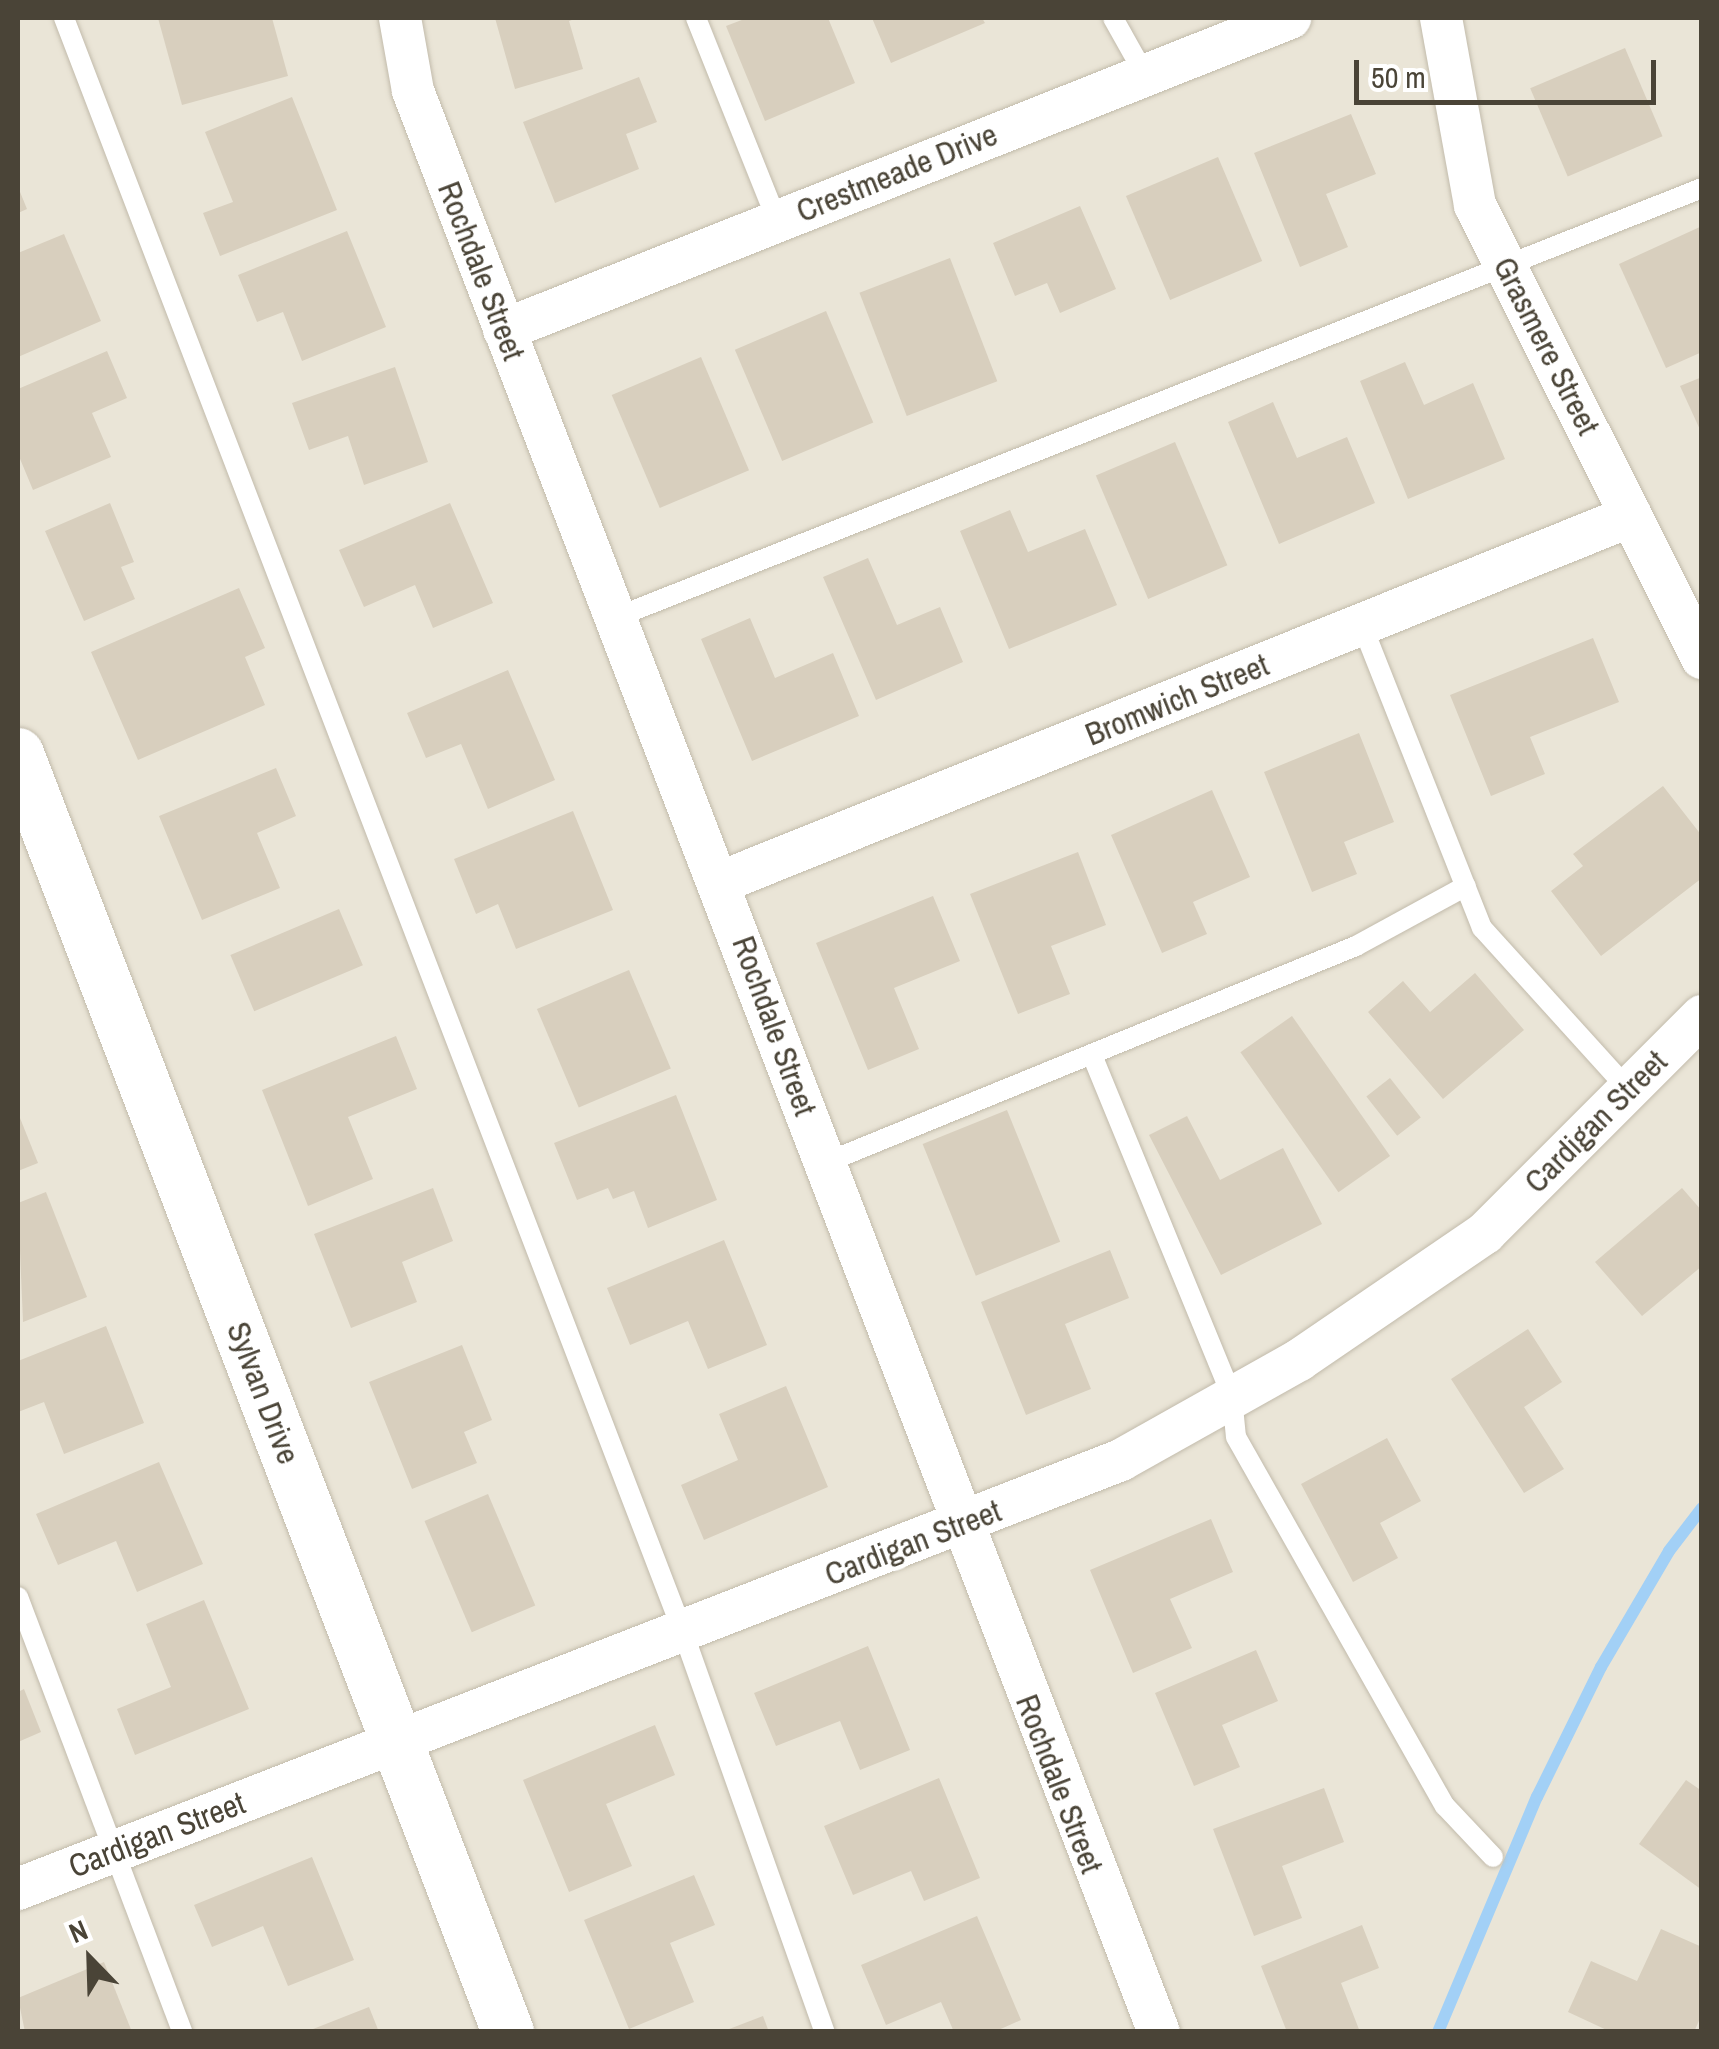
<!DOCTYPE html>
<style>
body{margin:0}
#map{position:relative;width:1719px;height:2049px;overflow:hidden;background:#f6f3e9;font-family:"Archivo Narrow",sans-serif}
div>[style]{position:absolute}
.residential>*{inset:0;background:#eae5d7;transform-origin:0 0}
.stream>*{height:12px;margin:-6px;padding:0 6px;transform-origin:6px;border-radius:6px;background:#a2d0f6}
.building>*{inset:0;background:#d8cfbe;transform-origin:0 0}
.roads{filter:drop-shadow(0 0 2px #c2bbab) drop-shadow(0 0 2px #c2bbab)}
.service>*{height:20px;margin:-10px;padding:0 10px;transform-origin:10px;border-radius:10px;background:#fff}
.minor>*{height:42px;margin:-21px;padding:0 21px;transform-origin:21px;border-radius:21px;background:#fff}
.tertiary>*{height:52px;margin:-26px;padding:0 26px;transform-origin:26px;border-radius:26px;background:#fff}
span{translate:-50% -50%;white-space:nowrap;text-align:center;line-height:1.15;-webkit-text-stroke:9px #fff;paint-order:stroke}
.street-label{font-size:32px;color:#4a4437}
.frame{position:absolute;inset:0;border:20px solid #4a4437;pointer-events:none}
.north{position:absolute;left:40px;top:1909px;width:100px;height:100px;-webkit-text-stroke:8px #fff;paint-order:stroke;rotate:337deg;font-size:28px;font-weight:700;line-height:40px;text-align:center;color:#4a4437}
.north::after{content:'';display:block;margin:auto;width:35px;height:45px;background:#4a4437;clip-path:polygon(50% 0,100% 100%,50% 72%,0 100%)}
.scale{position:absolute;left:1354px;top:60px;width:302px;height:45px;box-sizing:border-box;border:5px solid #4a4437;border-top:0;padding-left:12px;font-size:30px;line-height:35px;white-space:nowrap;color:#4a4437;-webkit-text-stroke:8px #fff;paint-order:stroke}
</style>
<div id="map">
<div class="residential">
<i style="left:18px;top:18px;width:1683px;height:2013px"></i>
</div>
<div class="stream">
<i style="left:1438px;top:2032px;width:255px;rotate:-67.2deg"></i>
<i style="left:1537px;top:1797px;width:145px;rotate:-63.8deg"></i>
<i style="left:1601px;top:1667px;width:134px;rotate:-59.6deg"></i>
<i style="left:1669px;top:1551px;width:54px;rotate:-52.5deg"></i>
</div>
<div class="building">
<i style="clip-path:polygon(158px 18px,272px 18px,288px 76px,182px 105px)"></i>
<i style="clip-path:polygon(495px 18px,577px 18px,569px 21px,583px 69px,515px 89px)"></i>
<i style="clip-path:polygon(747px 18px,828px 18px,855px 83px,765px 121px,726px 26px)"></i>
<i style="clip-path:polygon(872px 18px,982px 18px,985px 23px,891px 63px)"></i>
<i style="left:1625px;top:48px;width:96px;height:103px;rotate:67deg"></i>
<i style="clip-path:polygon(639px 77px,657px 122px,626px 134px,639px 169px,555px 203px,523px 122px)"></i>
<i style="clip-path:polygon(292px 97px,337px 210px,220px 256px,203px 213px,233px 202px,205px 132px)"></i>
<i style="clip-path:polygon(1351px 114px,1376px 174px,1326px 194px,1348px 247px,1300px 267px,1254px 153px)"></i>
<i style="left:1218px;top:157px;width:113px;height:100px;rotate:67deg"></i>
<i style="clip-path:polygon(18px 187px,27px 209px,18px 213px)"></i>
<i style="clip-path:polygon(1080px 206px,1116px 289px,1060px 313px,1047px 283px,1015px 296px,993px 243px)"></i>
<i style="clip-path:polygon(1702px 226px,1702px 352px,1666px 368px,1619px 264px)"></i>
<i style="clip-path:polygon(347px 231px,386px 327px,302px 361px,283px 312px,257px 322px,238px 275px)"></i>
<i style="clip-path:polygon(64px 234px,101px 321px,18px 357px,18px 253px)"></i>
<i style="left:950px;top:258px;width:132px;height:97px;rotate:69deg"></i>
<i style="left:826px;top:311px;width:121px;height:99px;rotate:67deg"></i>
<i style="clip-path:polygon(107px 351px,127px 398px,92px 413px,111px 457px,33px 490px,18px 454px,18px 389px)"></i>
<i style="left:701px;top:357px;width:123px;height:97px;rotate:67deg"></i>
<i style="clip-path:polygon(1405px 362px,1424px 405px,1473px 383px,1505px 459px,1408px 499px,1360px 381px)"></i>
<i style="clip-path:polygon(395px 367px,428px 462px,364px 485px,348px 436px,309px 450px,292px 403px)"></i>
<i style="clip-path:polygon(1702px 377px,1702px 434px,1680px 386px)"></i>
<i style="clip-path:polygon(1273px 402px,1297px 458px,1347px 437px,1375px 503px,1279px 544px,1228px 422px)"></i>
<i style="left:1175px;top:442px;width:134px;height:86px;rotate:67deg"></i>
<i style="clip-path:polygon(110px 503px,134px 562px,121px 567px,135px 599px,84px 621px,45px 531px)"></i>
<i style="clip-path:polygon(450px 503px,493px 603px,433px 628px,415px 585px,364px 607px,339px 550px)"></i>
<i style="clip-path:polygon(1010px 510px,1028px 552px,1085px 529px,1117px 605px,1009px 649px,960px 531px)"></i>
<i style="clip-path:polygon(868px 558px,897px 625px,940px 607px,963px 662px,876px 700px,823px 577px)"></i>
<i style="clip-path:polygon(239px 588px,265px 648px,245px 657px,265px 705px,138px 760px,91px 652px)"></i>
<i style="clip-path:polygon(750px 618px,775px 678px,833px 653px,859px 716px,752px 761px,701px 639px)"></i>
<i style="clip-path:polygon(1593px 638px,1619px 702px,1530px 737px,1545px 774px,1491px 796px,1450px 695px)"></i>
<i style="clip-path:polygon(508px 670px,555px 780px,488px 809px,461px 744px,426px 758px,407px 713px)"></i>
<i style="clip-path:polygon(1359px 733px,1394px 822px,1344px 842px,1357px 874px,1312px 892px,1264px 772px)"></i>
<i style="clip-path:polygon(276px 768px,296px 816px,257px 833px,280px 888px,202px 920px,159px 816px)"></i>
<i style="clip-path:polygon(1663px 786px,1702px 836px,1702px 878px,1601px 956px,1551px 891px,1583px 866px,1573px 854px)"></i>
<i style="clip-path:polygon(1212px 790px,1250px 877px,1193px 902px,1207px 934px,1162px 953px,1111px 835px)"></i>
<i style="clip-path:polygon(573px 811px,613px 910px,516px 949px,498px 904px,476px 914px,454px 859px)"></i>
<i style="clip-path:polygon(1078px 852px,1106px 925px,1051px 946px,1070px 994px,1018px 1014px,970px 894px)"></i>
<i style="clip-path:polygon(933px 896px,960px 961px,894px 988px,919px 1049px,868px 1070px,816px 943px)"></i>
<i style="left:339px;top:909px;width:61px;height:118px;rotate:67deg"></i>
<i style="left:629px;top:970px;width:107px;height:100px;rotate:67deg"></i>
<i style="clip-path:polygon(1475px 973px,1524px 1030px,1443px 1099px,1368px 1012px,1403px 981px,1430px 1012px)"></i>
<i style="left:1292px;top:1016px;width:171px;height:63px;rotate:55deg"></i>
<i style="clip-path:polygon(396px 1036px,417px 1089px,348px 1117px,373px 1179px,308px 1206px,262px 1090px)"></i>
<i style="left:1390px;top:1078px;width:50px;height:30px;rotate:52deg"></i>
<i style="clip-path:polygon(676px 1095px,717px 1200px,648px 1228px,634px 1191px,613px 1199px,608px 1188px,577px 1200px,554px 1143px)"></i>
<i style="left:1007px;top:1110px;width:142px;height:91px;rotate:68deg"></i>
<i style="clip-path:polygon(18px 1113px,38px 1163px,18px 1171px)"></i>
<i style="clip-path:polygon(1187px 1116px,1220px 1180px,1283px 1148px,1322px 1224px,1221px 1275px,1149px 1135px)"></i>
<i style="clip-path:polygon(433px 1188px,453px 1241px,402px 1262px,417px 1302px,351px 1328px,314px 1234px)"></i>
<i style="clip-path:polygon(1682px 1188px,1702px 1211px,1702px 1266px,1642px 1316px,1595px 1262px)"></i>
<i style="clip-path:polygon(46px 1192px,87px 1297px,23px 1322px,18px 1203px)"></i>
<i style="clip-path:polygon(724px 1240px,767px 1345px,708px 1369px,688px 1321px,630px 1345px,607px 1288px)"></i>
<i style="clip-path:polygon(1110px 1250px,1129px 1298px,1065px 1324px,1091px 1389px,1026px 1415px,981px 1302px)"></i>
<i style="clip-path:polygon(106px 1326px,144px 1423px,64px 1454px,44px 1402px,18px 1412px,18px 1361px)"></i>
<i style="clip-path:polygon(1528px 1329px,1562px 1382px,1524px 1407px,1564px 1469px,1524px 1493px,1451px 1379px)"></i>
<i style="clip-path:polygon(462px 1345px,492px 1420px,464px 1432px,477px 1463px,412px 1489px,369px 1382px)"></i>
<i style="clip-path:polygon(786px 1386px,828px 1487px,704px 1540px,681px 1485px,738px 1460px,719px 1414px)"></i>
<i style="clip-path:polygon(1387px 1438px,1421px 1501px,1380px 1523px,1398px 1558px,1353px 1582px,1301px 1484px)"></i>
<i style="clip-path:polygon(159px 1462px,203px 1564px,137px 1592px,116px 1541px,58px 1565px,36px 1514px)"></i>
<i style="left:488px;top:1494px;width:121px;height:69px;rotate:67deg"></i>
<i style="clip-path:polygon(1211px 1519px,1233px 1572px,1170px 1599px,1192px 1648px,1133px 1673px,1090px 1570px)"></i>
<i style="clip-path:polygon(204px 1600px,249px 1709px,135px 1755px,117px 1709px,171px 1687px,146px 1624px)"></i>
<i style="clip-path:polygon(868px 1646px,910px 1750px,860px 1770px,840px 1721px,776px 1746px,754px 1693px)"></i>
<i style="clip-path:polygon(1256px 1650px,1278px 1701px,1222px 1725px,1240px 1767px,1194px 1786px,1155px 1693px)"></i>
<i style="clip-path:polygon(24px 1689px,41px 1732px,18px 1742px,18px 1692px)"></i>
<i style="clip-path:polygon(655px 1725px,675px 1775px,606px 1804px,632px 1866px,569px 1892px,523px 1780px)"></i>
<i style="clip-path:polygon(939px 1778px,980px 1878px,924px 1901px,911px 1871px,853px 1895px,824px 1826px)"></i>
<i style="clip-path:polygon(1686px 1780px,1702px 1791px,1702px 1890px,1639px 1844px)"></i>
<i style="clip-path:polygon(1324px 1788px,1344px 1842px,1282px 1866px,1302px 1918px,1254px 1936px,1213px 1829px)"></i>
<i style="clip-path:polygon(312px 1857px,354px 1960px,288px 1986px,263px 1926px,212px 1947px,194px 1905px)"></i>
<i style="clip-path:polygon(694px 1875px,715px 1925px,670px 1943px,694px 2002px,629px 2029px,584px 1920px)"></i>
<i style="clip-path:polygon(977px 1916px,1021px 2020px,994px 2032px,954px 2032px,941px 2002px,886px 2025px,861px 1965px)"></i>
<i style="clip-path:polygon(1362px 1925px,1379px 1968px,1341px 1983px,1360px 2032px,1287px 2032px,1261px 1966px)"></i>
<i style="clip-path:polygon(1661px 1929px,1702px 1947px,1702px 2014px,1694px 2032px,1611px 2032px,1568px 2012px,1591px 1961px,1637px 1981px)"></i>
<i style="clip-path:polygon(104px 1962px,132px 2032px,25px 2032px,18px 1998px)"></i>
<i style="clip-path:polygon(369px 2007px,379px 2032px,308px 2032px,308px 2031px)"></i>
<i style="clip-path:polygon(763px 2016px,769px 2032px,724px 2032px,724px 2031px)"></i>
</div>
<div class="roads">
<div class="service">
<i style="left:64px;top:18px;width:1729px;rotate:69.02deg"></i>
<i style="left:683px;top:1632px;width:424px;rotate:70.5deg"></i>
<i style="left:696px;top:18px;width:219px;rotate:68.2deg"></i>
<i style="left:1113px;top:18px;width:65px;rotate:60.7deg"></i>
<i style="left:617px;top:617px;width:1167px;rotate:-21.57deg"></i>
<i style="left:1362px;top:625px;width:326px;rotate:68.4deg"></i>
<i style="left:1482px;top:928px;width:217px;rotate:47.8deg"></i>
<i style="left:1092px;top:1055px;width:370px;rotate:67.7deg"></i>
<i style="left:1232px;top:1397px;width:40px;rotate:84.3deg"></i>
<i style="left:1236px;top:1437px;width:424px;rotate:60.5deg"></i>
<i style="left:1445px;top:1806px;width:70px;rotate:46.7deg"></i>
<i style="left:825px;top:1163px;width:574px;rotate:-22.23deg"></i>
<i style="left:1356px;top:946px;width:125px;rotate:-28.6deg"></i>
<i style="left:18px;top:1597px;width:465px;rotate:69.3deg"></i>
</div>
<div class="minor">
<i style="left:400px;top:18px;width:74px;rotate:79.9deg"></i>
<i style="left:413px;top:91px;width:2079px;rotate:68.98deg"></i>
<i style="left:1441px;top:18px;width:190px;rotate:79.7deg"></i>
<i style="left:1475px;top:205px;width:507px;rotate:63.38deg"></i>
<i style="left:504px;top:330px;width:846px;rotate:-21.65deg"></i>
<i style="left:721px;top:882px;width:981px;rotate:-21.91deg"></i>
<i style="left:18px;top:1889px;width:1183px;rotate:-21.25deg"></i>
<i style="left:1121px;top:1460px;width:204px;rotate:-29.3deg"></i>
<i style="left:1299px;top:1360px;width:225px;rotate:-34.3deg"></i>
<i style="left:1485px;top:1233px;width:307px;rotate:-45deg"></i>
</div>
<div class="tertiary">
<i style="left:18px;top:754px;width:1369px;rotate:69.02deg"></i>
</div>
</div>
<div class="street-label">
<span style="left:897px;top:173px;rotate:-22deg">Crestmeade Drive</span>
<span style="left:481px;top:271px;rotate:69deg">Rochdale Street</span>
<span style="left:1546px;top:346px;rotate:63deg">Grasmere Street</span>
<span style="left:1177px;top:700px;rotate:-22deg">Bromwich Street</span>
<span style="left:774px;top:1026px;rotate:70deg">Rochdale Street</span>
<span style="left:1596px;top:1122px;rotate:-45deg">Cardigan Street</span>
<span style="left:263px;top:1393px;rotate:69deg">Sylvan Drive</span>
<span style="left:913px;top:1543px;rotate:-21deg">Cardigan Street</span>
<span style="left:1059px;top:1784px;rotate:69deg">Rochdale Street</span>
<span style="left:157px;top:1835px;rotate:-21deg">Cardigan Street</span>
</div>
<div class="frame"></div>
<div class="north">N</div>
<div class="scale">50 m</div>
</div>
